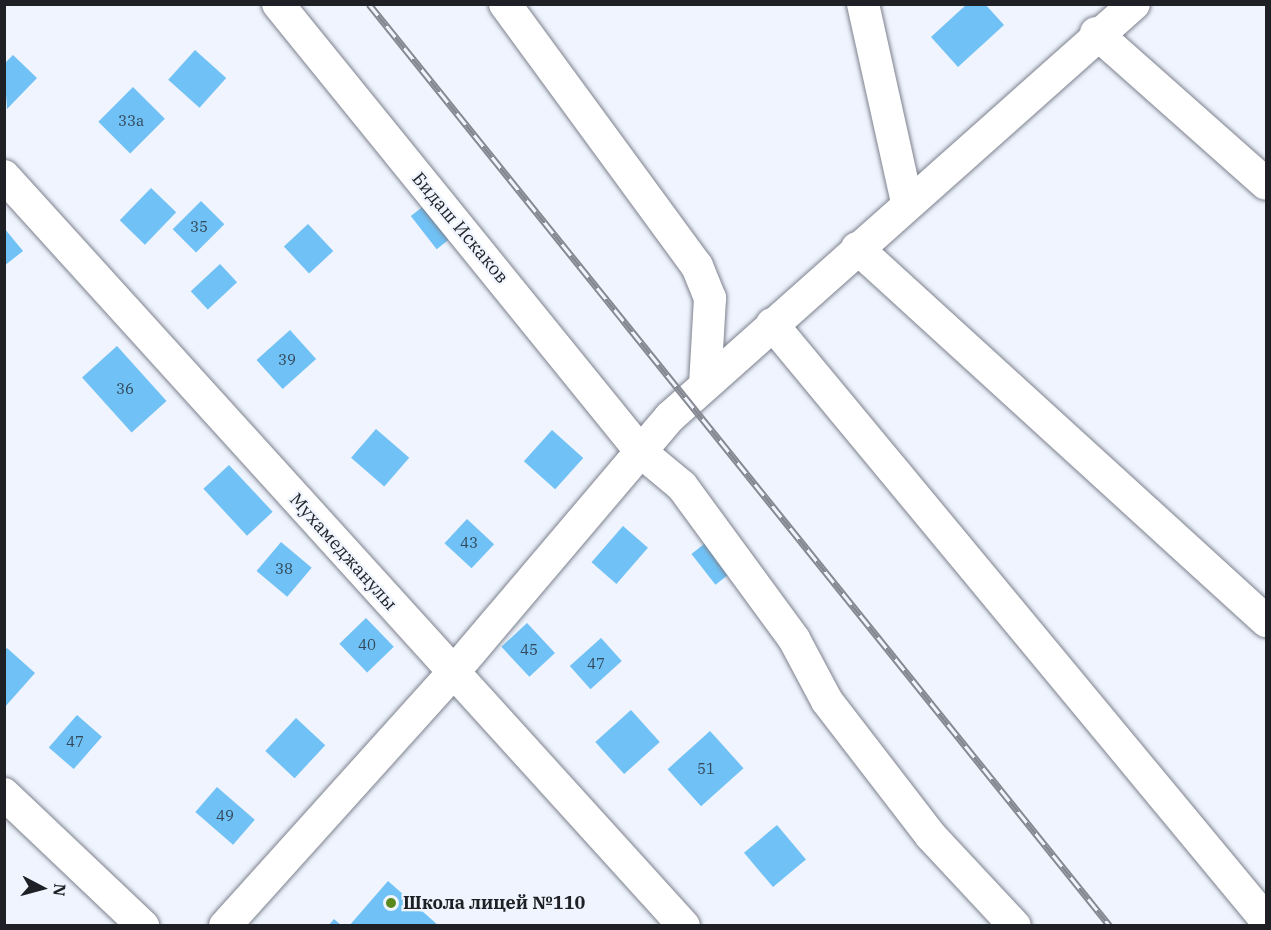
<!DOCTYPE html>
<meta charset="utf-8">
<style>
body{margin:0}
#map{position:relative;width:1271px;height:930px;overflow:hidden;background:#eff4fe;font-family:"IBM Plex Serif",serif}
div>[style]{position:absolute}
.building>*{inset:0;background:#70c1f5;transform-origin:0 0}
.roads{filter:drop-shadow(0 0 2px #7c818d) drop-shadow(0 0 2px #7c818d)}
.minor>*{height:32px;margin:-16px;padding:0 16px;transform-origin:16px;border-radius:16px;background:#fff}
.rail>*{height:7px;margin-top:-3.5px;transform-origin:0;background:repeating-linear-gradient(90deg,#eff4fe 0 14px,#868991 0 28px);box-sizing:border-box;border-block:2px solid #868991}
.dots>*{width:16px;height:16px;translate:-50% -50%;box-sizing:border-box;border:3px solid #eff4fe;border-radius:50%}
span{translate:-50% -50%;white-space:nowrap;text-align:center;line-height:1.15;-webkit-text-stroke:4.5px #eff4fe;paint-order:stroke}
.number-label{font-size:15px;color:#324859}
.number-label span{-webkit-text-stroke-width:0}
.street-label{font-size:18px;color:#1e2025}
.poi-label{font-size:18px;color:#1e2025;font-weight:700}
.left{translate:0 -50%;text-align:left}
.frame{position:absolute;inset:0;border:6px solid #1e2025;pointer-events:none}
.north{position:absolute;left:12px;top:858px;width:60px;height:60px;-webkit-text-stroke:4px #eff4fe;paint-order:stroke;rotate:96deg;font-size:16px;font-weight:700;line-height:24px;text-align:center;color:#1e2025}
.north::after{content:'';display:block;margin:auto;width:21px;height:27px;background:#1e2025;clip-path:polygon(50% 0,100% 100%,50% 72%,0 100%)}
</style>
<div id="map">
<div class="building">
<i style="clip-path:polygon(967px 4px,985px 4px,1004px 25px,958px 67px,931px 37px)"></i>
<i style="left:195px;top:50px;width:42px;height:40px;rotate:42deg"></i>
<i style="clip-path:polygon(13px 55px,37px 78px,7px 109px,4px 64px)"></i>
<i style="left:133px;top:87px;width:45px;height:49px;rotate:45deg"></i>
<i style="left:151px;top:188px;width:35px;height:45px;rotate:44deg"></i>
<i style="left:201px;top:201px;width:33px;height:40px;rotate:45deg"></i>
<i style="left:425px;top:205px;width:42px;height:18px;rotate:52deg"></i>
<i style="left:308px;top:224px;width:37px;height:33px;rotate:47deg"></i>
<i style="clip-path:polygon(4px 228px,23px 251px,4px 266px)"></i>
<i style="left:220px;top:264px;width:25px;height:40px;rotate:47deg"></i>
<i style="left:290px;top:330px;width:39px;height:45px;rotate:48deg"></i>
<i style="left:117px;top:346px;width:74px;height:47px;rotate:48deg"></i>
<i style="left:376px;top:429px;width:44px;height:38px;rotate:41deg"></i>
<i style="left:552px;top:430px;width:42px;height:42px;rotate:42deg"></i>
<i style="left:229px;top:465px;width:64px;height:35px;rotate:47deg"></i>
<i style="left:467px;top:519px;width:37px;height:33px;rotate:43deg"></i>
<i style="left:623px;top:526px;width:33px;height:48px;rotate:41deg"></i>
<i style="left:708px;top:541px;width:39px;height:21px;rotate:52deg"></i>
<i style="left:281px;top:542px;width:40px;height:38px;rotate:40deg"></i>
<i style="left:366px;top:618px;width:40px;height:37px;rotate:46deg"></i>
<i style="left:527px;top:623px;width:41px;height:35px;rotate:47deg"></i>
<i style="left:601px;top:638px;width:31px;height:42px;rotate:48deg"></i>
<i style="clip-path:polygon(7px 648px,35px 673px,4px 708px,4px 651px)"></i>
<i style="left:631px;top:710px;width:43px;height:48px;rotate:48deg"></i>
<i style="left:77px;top:715px;width:33px;height:43px;rotate:41deg"></i>
<i style="left:296px;top:718px;width:40px;height:45px;rotate:43deg"></i>
<i style="left:710px;top:731px;width:50px;height:57px;rotate:48deg"></i>
<i style="left:217px;top:787px;width:50px;height:33px;rotate:41deg"></i>
<i style="left:777px;top:825px;width:45px;height:43px;rotate:50deg"></i>
<i style="clip-path:polygon(388px 881px,439px 926px,349px 926px)"></i>
<i style="clip-path:polygon(334px 919px,342px 926px,328px 926px)"></i>
</div>
<div class="roads">
<div class="minor">
<i style="left:278px;top:4px;width:577px;rotate:50.98deg"></i>
<i style="left:641px;top:452px;width:53px;rotate:39.7deg"></i>
<i style="left:682px;top:486px;width:190px;rotate:53.8deg"></i>
<i style="left:794px;top:639px;width:70px;rotate:62deg"></i>
<i style="left:827px;top:701px;width:170px;rotate:52.4deg"></i>
<i style="left:931px;top:836px;width:123px;rotate:47deg"></i>
<i style="left:505px;top:4px;width:325px;rotate:53.8deg"></i>
<i style="left:697px;top:266px;width:35px;rotate:68deg"></i>
<i style="left:710px;top:298px;width:87px;rotate:93.3deg"></i>
<i style="left:863px;top:4px;width:204px;rotate:77.5deg"></i>
<i style="left:1096px;top:33px;width:227px;rotate:41.6deg"></i>
<i style="left:4px;top:176px;width:1012px;rotate:47.8deg"></i>
<i style="left:857px;top:248px;width:554px;rotate:42.36deg"></i>
<i style="left:772px;top:324px;width:774px;rotate:50.35deg"></i>
<i style="left:4px;top:794px;width:192px;rotate:43.5deg"></i>
<i style="left:225px;top:926px;width:339px;rotate:-48deg"></i>
<i style="left:452px;top:674px;width:337px;rotate:-49.7deg"></i>
<i style="left:670px;top:417px;width:621px;rotate:-41.67deg"></i>
</div>
</div>
<div class="rail">
<i style="left:369px;top:4px;width:1183px;rotate:51.21deg"></i>
</div>
<div class="dots">
<i style="left:391px;top:903px;background:#59881b"></i>
</div>
<div class="number-label">
<span style="left:131px;top:121px">33а</span>
<span style="left:199px;top:227px">35</span>
<span style="left:287px;top:360px">39</span>
<span style="left:125px;top:389px">36</span>
<span style="left:469px;top:543px">43</span>
<span style="left:284px;top:569px">38</span>
<span style="left:367px;top:645px">40</span>
<span style="left:529px;top:650px">45</span>
<span style="left:596px;top:664px">47</span>
<span style="left:75px;top:742px">47</span>
<span style="left:706px;top:769px">51</span>
<span style="left:225px;top:816px">49</span>
</div>
<div class="street-label">
<span style="left:460px;top:228px;rotate:50deg">Бидаш Искаков</span>
<span style="left:343px;top:552px;rotate:48deg">Мухамеджанулы</span>
</div>
<div class="poi-label">
<span class="left" style="left:403px;top:903px">Школа лицей №110</span>
</div>
<div class="frame"></div>
<div class="north">N</div>
</div>
